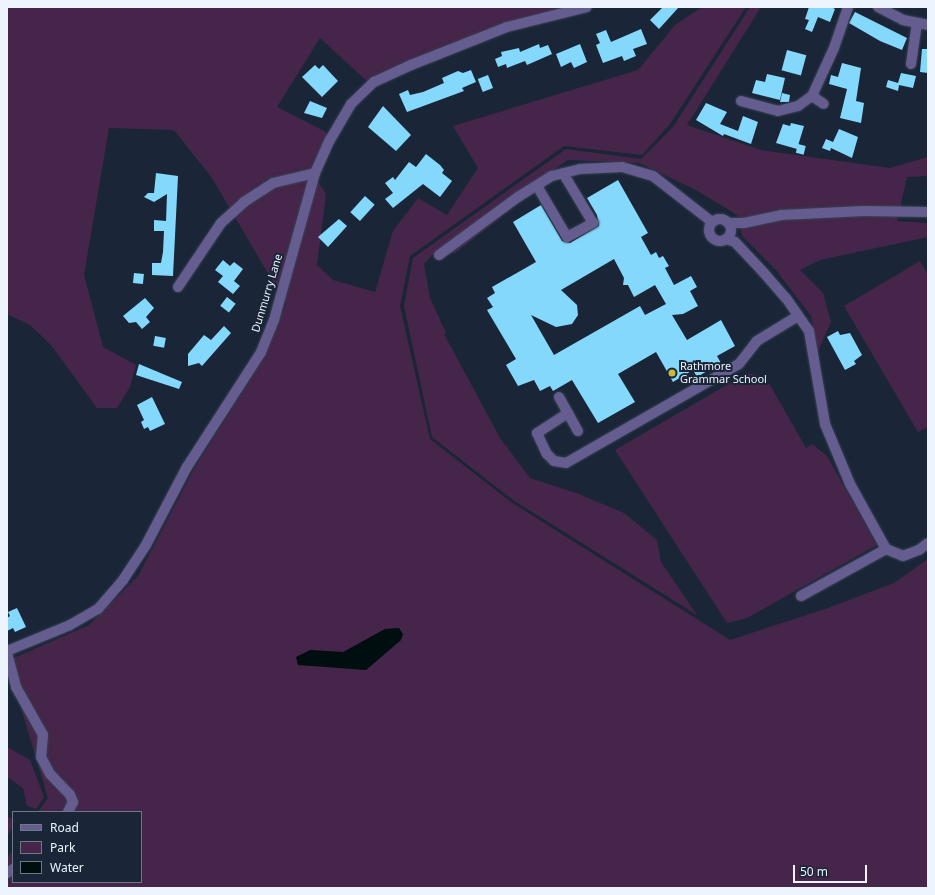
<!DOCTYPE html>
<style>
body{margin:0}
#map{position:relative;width:935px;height:895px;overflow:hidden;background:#1a2638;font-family:"Noto Sans",sans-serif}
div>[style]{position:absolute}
.green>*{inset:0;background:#452549}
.water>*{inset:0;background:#010e0f}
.building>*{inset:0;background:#84d8fc;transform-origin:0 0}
.roads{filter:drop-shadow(0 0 1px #384354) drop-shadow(0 0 1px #384354)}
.minor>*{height:10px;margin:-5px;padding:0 5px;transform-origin:5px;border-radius:5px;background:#655d90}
.minor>.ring{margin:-5px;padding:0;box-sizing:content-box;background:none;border:10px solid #655d90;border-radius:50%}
.dots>*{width:11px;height:11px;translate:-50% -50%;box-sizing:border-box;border:2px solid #1a2638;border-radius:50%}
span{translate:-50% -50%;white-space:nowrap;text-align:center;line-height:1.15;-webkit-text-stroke:4px #1a2638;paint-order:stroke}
.street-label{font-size:11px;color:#edf4fe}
.poi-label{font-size:11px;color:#edf4fe}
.left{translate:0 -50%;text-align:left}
.frame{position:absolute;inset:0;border:8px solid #edf4fe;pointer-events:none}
.legend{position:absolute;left:12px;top:811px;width:130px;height:72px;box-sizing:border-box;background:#1a2638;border:1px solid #6e7887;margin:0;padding:5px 7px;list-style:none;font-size:12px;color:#edf4fe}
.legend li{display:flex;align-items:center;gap:8px;height:20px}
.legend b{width:20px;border:1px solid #6e7887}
.scale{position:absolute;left:793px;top:865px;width:74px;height:18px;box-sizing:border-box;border:2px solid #edf4fe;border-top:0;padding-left:5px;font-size:12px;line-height:14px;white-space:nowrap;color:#edf4fe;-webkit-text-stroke:3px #1a2638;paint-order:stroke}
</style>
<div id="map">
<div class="green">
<i style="clip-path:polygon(7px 7px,585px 7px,507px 27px,371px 85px,320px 38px,277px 107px,328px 133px,312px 172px,326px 194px,317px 265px,333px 280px,375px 292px,393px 231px,418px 198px,447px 215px,478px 168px,453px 126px,638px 70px,675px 25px,702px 7px,746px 7px,670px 124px,642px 155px,564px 146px,410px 256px,400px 306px,430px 439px,511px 502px,730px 640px,828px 608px,894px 583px,928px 559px,928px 888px,7px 888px,7px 858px,13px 850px,13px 882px,141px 882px,141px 812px,38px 812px,48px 798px,7px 661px,89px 625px,138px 576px,195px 467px,250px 380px,286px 304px,212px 178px,174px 130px,109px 128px,84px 275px,103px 347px,136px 365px,130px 387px,117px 408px,97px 408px,51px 345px,30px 325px,7px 314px)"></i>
<i style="clip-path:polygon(750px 7px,761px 7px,687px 125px,761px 150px,890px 168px,928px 157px,928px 176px,907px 177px,897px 221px,928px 223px,928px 237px,820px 260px,800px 270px,823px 293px,831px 322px,817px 353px,811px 316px,776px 270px,742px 236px,737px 215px,696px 190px,639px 163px,568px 160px,520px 192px,500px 218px,455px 253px,432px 255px,424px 264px,430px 298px,446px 333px,444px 334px,500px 438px,530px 478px,579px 494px,624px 513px,657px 540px,661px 562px,697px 615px,513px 500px,432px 437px,404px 306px,413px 258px,566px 149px,641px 159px,673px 127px)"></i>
<i style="clip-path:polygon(920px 261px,928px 274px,928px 427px,918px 432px,844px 306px)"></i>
<i style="clip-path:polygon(747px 373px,760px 376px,770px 385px,806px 448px,812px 444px,827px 456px,877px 545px,747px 618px,727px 623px,615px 450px)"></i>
<i style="clip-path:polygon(7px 747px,30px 760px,44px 797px,36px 809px,27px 806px,23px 788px,7px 777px)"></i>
<i style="clip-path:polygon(7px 816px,13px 820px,13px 827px,7px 836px)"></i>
</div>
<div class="water">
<i style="clip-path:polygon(399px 628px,403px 634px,401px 640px,366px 670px,298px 665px,296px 657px,310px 650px,343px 652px,385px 629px)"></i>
</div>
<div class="building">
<i style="clip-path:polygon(663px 7px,679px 7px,659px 29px,650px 20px)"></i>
<i style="clip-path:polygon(809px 7px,831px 7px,835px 9px,830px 22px,818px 17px,812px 32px,805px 29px,809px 20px,805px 19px)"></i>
<i style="clip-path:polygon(855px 12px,907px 38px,902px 50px,880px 41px,849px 23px)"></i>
<i style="clip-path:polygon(641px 29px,647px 44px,633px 49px,636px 56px,624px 61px,622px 56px,603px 63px,596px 45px,600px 43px,596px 34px,606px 30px,611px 42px)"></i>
<i style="clip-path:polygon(539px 44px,540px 48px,548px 45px,552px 54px,527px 65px,525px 61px,507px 68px,506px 64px,498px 67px,495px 59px,502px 56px,501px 52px,519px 48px,520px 52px)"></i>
<i style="clip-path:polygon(580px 44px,587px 62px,574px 68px,571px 62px,561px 67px,556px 54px)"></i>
<i style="clip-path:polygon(922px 49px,928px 49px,928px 73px,920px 72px)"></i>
<i style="left:787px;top:50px;width:20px;height:21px;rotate:15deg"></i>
<i style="clip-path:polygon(842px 63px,861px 68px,856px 101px,864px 103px,861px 123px,840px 118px,847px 89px,829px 84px,831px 75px,838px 77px)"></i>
<i style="clip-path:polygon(315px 65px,319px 69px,323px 65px,338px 81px,322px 97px,302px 77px)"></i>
<i style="clip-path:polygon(471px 70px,476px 82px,462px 88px,464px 91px,407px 112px,399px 94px,408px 90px,410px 95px,423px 92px,444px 83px,442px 78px,458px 71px,463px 73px)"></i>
<i style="clip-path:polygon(901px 73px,916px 76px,913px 88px,899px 85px,898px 91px,886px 87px,888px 80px,898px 83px)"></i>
<i style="clip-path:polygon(767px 74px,785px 78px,780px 100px,752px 93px,756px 80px,765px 82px)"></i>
<i style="left:488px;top:75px;width:14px;height:11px;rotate:69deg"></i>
<i style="clip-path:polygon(782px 93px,790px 95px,789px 102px,780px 102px)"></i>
<i style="clip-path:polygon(310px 101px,327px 108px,322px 118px,304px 113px)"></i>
<i style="clip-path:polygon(706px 103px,727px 112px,720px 124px,738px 131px,743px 116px,758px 122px,751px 144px,724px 134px,723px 136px,696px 120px)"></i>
<i style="clip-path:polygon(383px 106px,411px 135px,396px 151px,368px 127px)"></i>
<i style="clip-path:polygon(791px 123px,804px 126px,797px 149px,776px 143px,783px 124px,790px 126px)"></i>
<i style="clip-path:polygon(839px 129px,858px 137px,852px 158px,831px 148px,830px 151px,822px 148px,826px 139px,833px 142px)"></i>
<i style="left:798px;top:144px;width:8px;height:9px;rotate:14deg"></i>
<i style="clip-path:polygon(426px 154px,440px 165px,444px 170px,442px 173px,452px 181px,440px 197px,423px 184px,393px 208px,385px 199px,393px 193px,385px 183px,393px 177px,395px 180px,409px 162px,416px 167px)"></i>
<i style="clip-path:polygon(156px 173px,178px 176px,173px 276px,152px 275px,152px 263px,161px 263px,163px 252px,164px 231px,154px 231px,154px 220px,166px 221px,167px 194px,154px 202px,144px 197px,148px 193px,154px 193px)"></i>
<i style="clip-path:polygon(evenodd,618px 180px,648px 233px,641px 237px,651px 255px,656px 252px,659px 258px,663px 256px,669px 266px,665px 268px,674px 285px,691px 276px,697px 287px,690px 291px,698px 306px,683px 314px,672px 315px,687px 340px,721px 320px,735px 346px,717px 356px,721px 363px,697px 377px,693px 370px,673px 382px,656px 352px,618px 374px,635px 402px,598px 423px,572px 380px,553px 391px,550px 386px,540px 391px,534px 380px,518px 386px,506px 365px,516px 359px,487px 310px,493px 307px,487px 298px,495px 293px,492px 287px,536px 262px,513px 222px,541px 205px,562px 241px,570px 243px,599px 226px,597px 215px,587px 198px,618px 180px,614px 259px,624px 278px,623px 285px,628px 285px,634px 297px,655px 285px,666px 304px,645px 315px,640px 306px,554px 355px,531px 315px,556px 327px,572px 324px,578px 315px,577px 305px,561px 290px,614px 259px)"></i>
<i style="left:365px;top:196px;width:13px;height:22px;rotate:42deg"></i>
<i style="clip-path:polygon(339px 219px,347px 226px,328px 247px,318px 237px)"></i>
<i style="clip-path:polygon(223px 260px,230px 266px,234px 262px,243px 269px,234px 281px,240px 286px,233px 294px,218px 282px,223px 276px,215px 270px)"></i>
<i style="left:134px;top:273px;width:10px;height:10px;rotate:6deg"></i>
<i style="left:227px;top:297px;width:11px;height:11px;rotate:38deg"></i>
<i style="clip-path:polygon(145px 298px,154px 308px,146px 317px,150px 322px,142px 329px,136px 322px,129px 323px,123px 316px)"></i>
<i style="clip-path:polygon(224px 326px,231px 333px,202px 366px,199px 363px,188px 366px,188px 354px,204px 335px,211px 340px)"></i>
<i style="clip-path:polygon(838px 331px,840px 335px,850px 333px,862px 355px,854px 361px,856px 364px,845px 370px,827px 337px)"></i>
<i style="left:155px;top:336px;width:11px;height:10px;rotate:10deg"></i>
<i style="clip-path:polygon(139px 364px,182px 382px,179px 389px,136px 375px)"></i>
<i style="clip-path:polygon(152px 397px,165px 424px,150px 431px,148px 427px,144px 429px,141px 422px,144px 420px,137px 405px)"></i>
<i style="clip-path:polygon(17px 608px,26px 627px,15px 632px,13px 628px,7px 631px,7px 618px,10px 616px,8px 612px)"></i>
</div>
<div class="roads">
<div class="minor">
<i style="left:878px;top:7px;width:28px;rotate:27deg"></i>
<i style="left:903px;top:20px;width:25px;rotate:11deg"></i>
<i style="left:911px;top:64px;width:41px;rotate:-81.7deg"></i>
<i style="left:812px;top:96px;width:14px;rotate:34deg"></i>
<i style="left:741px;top:101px;width:38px;rotate:15deg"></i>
<i style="left:778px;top:111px;width:21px;rotate:-14deg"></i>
<i style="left:798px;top:106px;width:17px;rotate:-36deg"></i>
<i style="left:812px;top:96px;width:53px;rotate:-65.4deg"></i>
<i style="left:834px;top:48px;width:43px;rotate:-71.1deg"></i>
<i style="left:537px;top:186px;width:59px;rotate:59.5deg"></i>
<i style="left:567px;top:237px;width:30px;rotate:-28deg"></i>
<i style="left:593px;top:223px;width:58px;rotate:-121deg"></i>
<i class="ring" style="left:709px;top:219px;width:12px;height:12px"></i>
<i style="left:728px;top:223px;width:16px"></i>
<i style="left:744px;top:223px;width:38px;rotate:-12deg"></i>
<i style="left:781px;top:215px;width:83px;rotate:-2.8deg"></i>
<i style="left:864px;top:211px;width:64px;rotate:0.9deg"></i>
<i style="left:726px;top:239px;width:9px;rotate:18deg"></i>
<i style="left:735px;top:242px;width:42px;rotate:46.9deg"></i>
<i style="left:764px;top:273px;width:33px;rotate:49deg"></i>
<i style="left:786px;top:298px;width:40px;rotate:55.1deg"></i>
<i style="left:809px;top:331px;width:94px;rotate:80.2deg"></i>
<i style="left:825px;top:424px;width:65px;rotate:67.4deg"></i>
<i style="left:850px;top:484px;width:74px;rotate:61deg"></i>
<i style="left:886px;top:549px;width:18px;rotate:22deg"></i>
<i style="left:903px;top:556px;width:17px;rotate:-21deg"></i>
<i style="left:919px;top:550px;width:11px;rotate:-38deg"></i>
<i style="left:439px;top:255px;width:98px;rotate:-36.3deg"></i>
<i style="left:518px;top:197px;width:40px;rotate:-32deg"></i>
<i style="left:552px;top:176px;width:29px;rotate:-14deg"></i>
<i style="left:580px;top:169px;width:42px;rotate:-2.7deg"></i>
<i style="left:622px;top:167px;width:32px;rotate:16deg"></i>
<i style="left:653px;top:176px;width:75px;rotate:37.9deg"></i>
<i style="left:178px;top:287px;width:77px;rotate:-56.1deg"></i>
<i style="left:221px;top:223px;width:31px;rotate:-42deg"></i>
<i style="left:244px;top:202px;width:35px;rotate:-33deg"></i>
<i style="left:273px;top:183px;width:43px;rotate:-13.4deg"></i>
<i style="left:559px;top:397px;width:39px;rotate:61deg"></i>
<i style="left:568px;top:413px;width:37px;rotate:147deg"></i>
<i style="left:537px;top:433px;width:23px;rotate:65deg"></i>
<i style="left:547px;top:454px;width:10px;rotate:45deg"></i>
<i style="left:554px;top:461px;width:12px;rotate:9deg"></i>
<i style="left:566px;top:463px;width:199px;rotate:-29.8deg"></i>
<i style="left:739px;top:364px;width:29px;rotate:-52deg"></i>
<i style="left:757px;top:341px;width:48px;rotate:-31.4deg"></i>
<i style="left:801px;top:596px;width:97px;rotate:-28.9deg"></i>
<i style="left:7px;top:651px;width:68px;rotate:-22.4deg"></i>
<i style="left:70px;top:625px;width:32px;rotate:-30deg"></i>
<i style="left:98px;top:609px;width:38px;rotate:-49deg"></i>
<i style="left:123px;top:580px;width:42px;rotate:-56.7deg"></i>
<i style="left:146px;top:545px;width:88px;rotate:-62.3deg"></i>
<i style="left:187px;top:467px;width:137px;rotate:-57.2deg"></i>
<i style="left:261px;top:352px;width:35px;rotate:-68deg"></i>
<i style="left:274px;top:320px;width:153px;rotate:-74.4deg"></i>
<i style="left:315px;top:173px;width:36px;rotate:-66deg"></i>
<i style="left:330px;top:140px;width:42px;rotate:-59.7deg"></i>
<i style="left:351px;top:104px;width:32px;rotate:-44deg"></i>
<i style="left:374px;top:82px;width:41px;rotate:-24.7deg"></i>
<i style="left:411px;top:65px;width:103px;rotate:-21.6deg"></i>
<i style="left:507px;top:27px;width:82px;rotate:-14deg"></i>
<i style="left:7px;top:653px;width:35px;rotate:75deg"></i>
<i style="left:16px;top:687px;width:55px;rotate:60.6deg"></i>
<i style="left:43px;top:735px;width:22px;rotate:95deg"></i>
<i style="left:41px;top:757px;width:19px;rotate:62deg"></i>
<i style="left:50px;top:774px;width:29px;rotate:46deg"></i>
<i style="left:70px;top:795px;width:8px;rotate:67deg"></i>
<i style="left:73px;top:802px;width:11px;rotate:117deg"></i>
<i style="left:7px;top:873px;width:7px;rotate:-34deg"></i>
</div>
</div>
<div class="dots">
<i style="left:672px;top:373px;background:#cdb938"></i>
</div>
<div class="street-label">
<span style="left:267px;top:293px;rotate:-73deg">Dunmurry Lane</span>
</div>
<div class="poi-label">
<span class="left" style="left:680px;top:373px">Rathmore<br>Grammar School</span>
</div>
<div class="frame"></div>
<ul class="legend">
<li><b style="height:5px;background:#655d90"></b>Road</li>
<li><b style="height:11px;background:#452549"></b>Park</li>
<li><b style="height:11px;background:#010e0f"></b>Water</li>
</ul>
<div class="scale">50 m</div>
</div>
